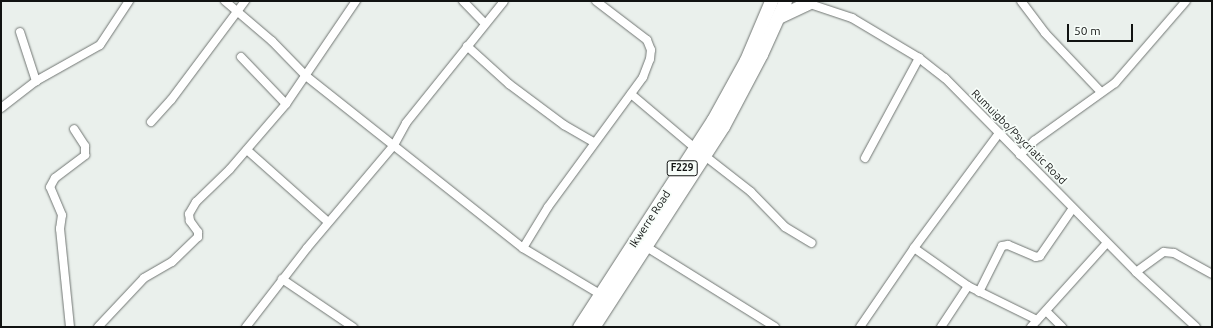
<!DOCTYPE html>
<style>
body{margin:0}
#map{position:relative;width:1213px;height:328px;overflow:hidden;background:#eaf0ec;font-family:Ubuntu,sans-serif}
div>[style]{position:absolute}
.roads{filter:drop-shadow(0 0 1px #707572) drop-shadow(0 0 1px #707572)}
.street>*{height:8px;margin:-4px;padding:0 4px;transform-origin:4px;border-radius:4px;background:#fff}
.primary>*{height:13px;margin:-6.5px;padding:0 6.5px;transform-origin:6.5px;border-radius:6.5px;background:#fff}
span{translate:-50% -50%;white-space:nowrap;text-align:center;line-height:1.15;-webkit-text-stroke:3.5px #f7fdf9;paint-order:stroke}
.shield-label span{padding:1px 3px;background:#f7fdf9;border:1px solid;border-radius:3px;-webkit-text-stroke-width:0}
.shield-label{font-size:10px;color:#111312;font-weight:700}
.street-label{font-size:11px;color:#111312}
.frame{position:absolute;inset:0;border:2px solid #111312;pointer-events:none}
.scale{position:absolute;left:1067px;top:24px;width:66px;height:18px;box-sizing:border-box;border:2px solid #111312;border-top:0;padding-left:5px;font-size:12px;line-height:14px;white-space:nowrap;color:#111312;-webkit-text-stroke:3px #f7fdf9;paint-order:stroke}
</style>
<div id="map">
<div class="roads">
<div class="street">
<i style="left:225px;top:1px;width:62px;rotate:40.4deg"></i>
<i style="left:272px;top:41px;width:49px;rotate:45.8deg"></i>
<i style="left:306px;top:76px;width:277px;rotate:38.4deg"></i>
<i style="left:523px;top:248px;width:90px;rotate:30.9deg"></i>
<i style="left:463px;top:1px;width:30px;rotate:46deg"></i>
<i style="left:1021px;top:1px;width:40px;rotate:53deg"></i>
<i style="left:1045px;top:33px;width:81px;rotate:46.5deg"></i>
<i style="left:804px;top:2px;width:51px;rotate:18.4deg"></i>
<i style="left:852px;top:18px;width:78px;rotate:30.8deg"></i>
<i style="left:919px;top:58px;width:33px;rotate:38deg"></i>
<i style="left:945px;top:78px;width:272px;rotate:45.4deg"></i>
<i style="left:1136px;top:272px;width:81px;rotate:42.5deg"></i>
<i style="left:20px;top:32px;width:52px;rotate:71.9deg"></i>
<i style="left:467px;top:46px;width:57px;rotate:42.1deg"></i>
<i style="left:509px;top:84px;width:69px;rotate:36.7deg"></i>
<i style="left:564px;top:125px;width:34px;rotate:30deg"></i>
<i style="left:241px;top:57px;width:65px;rotate:46.2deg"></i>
<i style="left:631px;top:94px;width:84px;rotate:40.2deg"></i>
<i style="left:1px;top:108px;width:44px;rotate:-37.6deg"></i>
<i style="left:36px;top:81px;width:73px;rotate:-29.4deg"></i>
<i style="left:100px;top:45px;width:53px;rotate:-56.6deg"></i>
<i style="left:151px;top:122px;width:30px;rotate:-48deg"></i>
<i style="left:171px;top:100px;width:124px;rotate:-53.2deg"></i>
<i style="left:247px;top:150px;width:108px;rotate:41.6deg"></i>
<i style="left:1020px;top:155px;width:20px;rotate:-45deg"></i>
<i style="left:1034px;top:141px;width:100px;rotate:-35.6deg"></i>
<i style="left:1115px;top:83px;width:108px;rotate:-49.1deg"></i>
<i style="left:705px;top:156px;width:58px;rotate:38deg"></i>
<i style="left:751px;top:192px;width:49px;rotate:45.8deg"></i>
<i style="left:785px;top:227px;width:31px;rotate:31deg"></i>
<i style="left:865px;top:158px;width:114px;rotate:-61.6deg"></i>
<i style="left:645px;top:246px;width:153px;rotate:31.9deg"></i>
<i style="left:523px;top:248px;width:48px;rotate:-58.6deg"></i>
<i style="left:548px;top:207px;width:161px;rotate:-53.8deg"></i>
<i style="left:643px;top:77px;width:19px;rotate:-69deg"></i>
<i style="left:650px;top:59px;width:9px;rotate:-84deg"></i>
<i style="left:651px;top:50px;width:11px;rotate:-112deg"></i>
<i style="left:647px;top:40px;width:64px;rotate:-142.6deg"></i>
<i style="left:914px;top:248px;width:66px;rotate:35.1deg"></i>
<i style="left:968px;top:286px;width:77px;rotate:26.2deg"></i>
<i style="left:1136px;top:272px;width:34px;rotate:-36deg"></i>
<i style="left:1164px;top:252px;width:10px;rotate:6deg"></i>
<i style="left:1174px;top:253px;width:43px;rotate:28.9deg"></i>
<i style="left:282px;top:279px;width:86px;rotate:34.1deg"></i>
<i style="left:979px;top:292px;width:51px;rotate:-63.4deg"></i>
<i style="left:1002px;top:246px;width:6px;rotate:-9deg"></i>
<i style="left:1008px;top:245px;width:30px;rotate:23deg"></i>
<i style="left:1036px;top:257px;width:4px;rotate:-14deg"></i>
<i style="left:1040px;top:256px;width:58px;rotate:-55.5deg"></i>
<i style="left:1046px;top:311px;width:23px;rotate:45deg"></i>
<i style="left:70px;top:327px;width:99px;rotate:-95.8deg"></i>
<i style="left:60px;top:229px;width:14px;rotate:-82deg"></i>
<i style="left:62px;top:215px;width:30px;rotate:-113deg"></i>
<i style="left:50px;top:187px;width:10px;rotate:-61deg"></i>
<i style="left:55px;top:178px;width:38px;rotate:-37deg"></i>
<i style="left:85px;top:155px;width:9px;rotate:-90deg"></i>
<i style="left:85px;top:146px;width:20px;rotate:-123deg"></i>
<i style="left:98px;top:327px;width:67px;rotate:-46.8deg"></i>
<i style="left:144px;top:278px;width:32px;rotate:-30deg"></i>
<i style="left:172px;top:262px;width:36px;rotate:-44deg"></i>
<i style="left:198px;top:237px;width:5px;rotate:-90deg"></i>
<i style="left:198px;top:232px;width:14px;rotate:-126deg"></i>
<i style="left:190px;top:221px;width:7px;rotate:-98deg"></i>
<i style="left:189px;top:214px;width:14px;rotate:-60deg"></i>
<i style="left:196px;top:202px;width:47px;rotate:-44.1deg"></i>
<i style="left:230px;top:169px;width:86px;rotate:-49.3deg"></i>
<i style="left:286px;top:104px;width:125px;rotate:-55.8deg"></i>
<i style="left:246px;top:327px;width:100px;rotate:-52.3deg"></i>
<i style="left:307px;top:248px;width:135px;rotate:-49.8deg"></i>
<i style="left:394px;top:145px;width:25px;rotate:-61deg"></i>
<i style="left:406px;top:123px;width:156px;rotate:-51.2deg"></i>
<i style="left:860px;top:327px;width:96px;rotate:-55.6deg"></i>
<i style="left:914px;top:248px;width:143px;rotate:-53.5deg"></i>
<i style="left:941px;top:327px;width:49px;rotate:-56.6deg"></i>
<i style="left:1031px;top:327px;width:113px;rotate:-47.9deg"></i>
</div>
<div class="primary">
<i style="left:780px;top:16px;width:31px;rotate:-25deg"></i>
<i style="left:579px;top:327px;width:247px;rotate:-57.1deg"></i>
<i style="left:713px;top:120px;width:68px;rotate:-61.2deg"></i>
<i style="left:746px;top:60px;width:64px;rotate:-67deg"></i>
<i style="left:593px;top:327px;width:239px;rotate:-57.1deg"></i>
<i style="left:723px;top:126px;width:81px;rotate:-62.2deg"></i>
<i style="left:761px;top:54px;width:58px;rotate:-65.6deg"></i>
</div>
</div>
<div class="shield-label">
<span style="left:682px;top:168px">F229</span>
</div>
<div class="street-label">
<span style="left:1019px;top:137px;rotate:45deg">Rumuigbo/Psycriatic Road</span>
<span style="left:650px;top:219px;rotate:-57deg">Ikwerre Road</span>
</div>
<div class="frame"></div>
<div class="scale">50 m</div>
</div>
